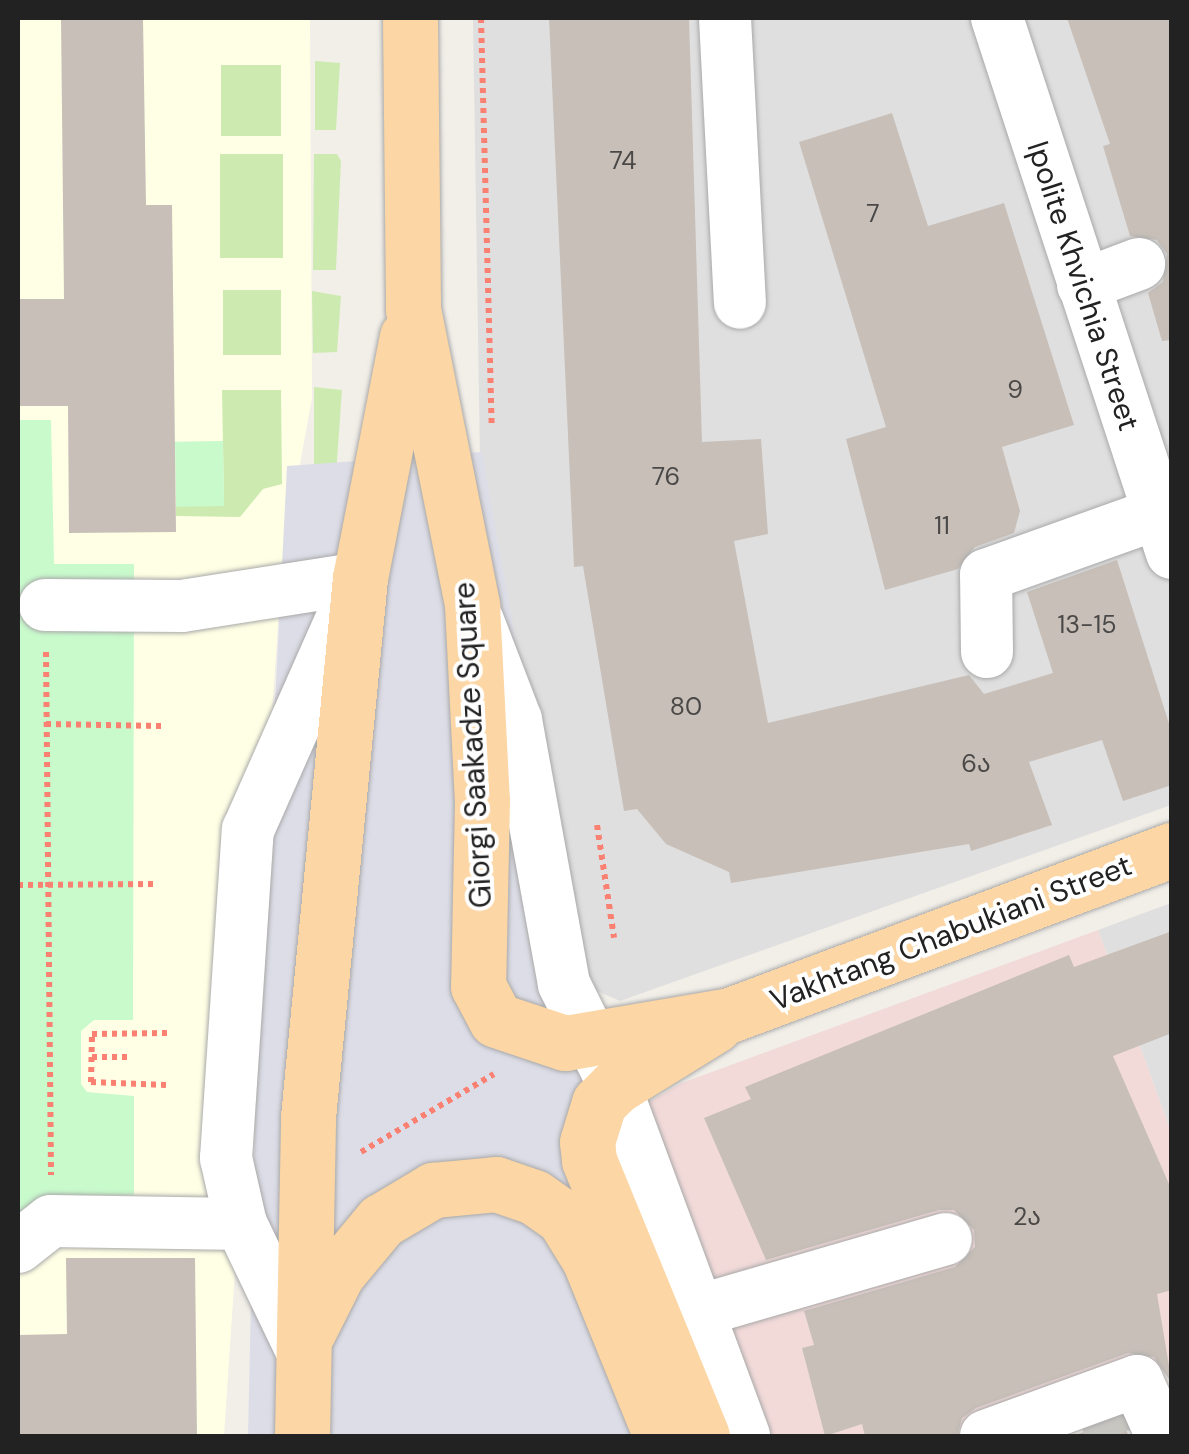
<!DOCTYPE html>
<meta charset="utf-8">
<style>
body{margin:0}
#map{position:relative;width:1189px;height:1454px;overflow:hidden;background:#f2efe9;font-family:"DM Sans","Noto Sans Georgian",sans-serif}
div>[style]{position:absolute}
.residential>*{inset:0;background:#e0dfdf}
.commercial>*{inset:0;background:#f2dad9}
.education>*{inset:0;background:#ffffe5}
.grass>*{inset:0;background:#cdebb0;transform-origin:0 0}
.park>*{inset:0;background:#c8facc;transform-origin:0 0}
.plaza>*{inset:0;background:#dddde8}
.building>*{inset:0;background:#c7bfb8}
.minor-tunnel>*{height:52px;margin-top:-26px;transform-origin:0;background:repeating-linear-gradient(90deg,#c8c6c1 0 52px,transparent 0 78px)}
.path>*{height:6px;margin-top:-3px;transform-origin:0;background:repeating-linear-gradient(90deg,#fa8072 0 5px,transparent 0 10px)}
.roads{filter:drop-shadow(0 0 2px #a9a9a9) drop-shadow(0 0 2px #a9a9a9)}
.minor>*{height:52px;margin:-26px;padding:0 26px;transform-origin:26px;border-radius:26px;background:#fff}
.major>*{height:55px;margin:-27.5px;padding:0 27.5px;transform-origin:27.5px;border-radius:27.5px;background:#fcd6a4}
span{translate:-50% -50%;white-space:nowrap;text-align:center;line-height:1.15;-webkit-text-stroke:8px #fff;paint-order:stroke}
.number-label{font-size:25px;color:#4b4948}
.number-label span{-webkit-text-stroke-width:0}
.street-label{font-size:30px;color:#222}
.frame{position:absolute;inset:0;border:20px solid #222;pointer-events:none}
</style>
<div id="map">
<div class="residential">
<i style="clip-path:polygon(473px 18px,1171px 18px,1171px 805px,620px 1001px,583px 985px,480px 460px)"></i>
<i style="clip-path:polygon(1171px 903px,1171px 1132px,1098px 930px)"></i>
</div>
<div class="commercial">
<i style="clip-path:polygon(1098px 930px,1171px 1132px,1171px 1366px,981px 1436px,766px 1436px,638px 1108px,682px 1083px)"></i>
</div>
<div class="education">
<i style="clip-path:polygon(18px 18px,310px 18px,312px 398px,282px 563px,224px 1436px,18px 1436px)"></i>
</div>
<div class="grass">
<i style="clip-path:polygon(315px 61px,340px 63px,336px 130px,315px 130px)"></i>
<i style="left:221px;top:65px;width:60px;height:71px"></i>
<i style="left:220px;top:154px;width:63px;height:104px"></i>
<i style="clip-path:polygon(314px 154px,337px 154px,341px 161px,336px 270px,313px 270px)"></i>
<i style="left:223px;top:290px;width:58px;height:65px"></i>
<i style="clip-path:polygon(312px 291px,341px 296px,337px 352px,313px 353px)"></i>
<i style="clip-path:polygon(314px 387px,342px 390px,336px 475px,314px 504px)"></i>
<i style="clip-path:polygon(222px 390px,281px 390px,282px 484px,263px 489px,240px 517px,176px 516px,176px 506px,224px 505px)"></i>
</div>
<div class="park">
<i style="clip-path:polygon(18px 420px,51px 420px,54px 564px,134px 564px,133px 1020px,94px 1020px,81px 1031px,81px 1084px,87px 1092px,134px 1096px,134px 1195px,65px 1195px,18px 1214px)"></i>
<i style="left:223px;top:441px;width:65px;height:48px;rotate:89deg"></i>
</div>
<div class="plaza">
<i style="clip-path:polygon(482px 452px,578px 992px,756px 1436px,248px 1436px,256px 1078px,287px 466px)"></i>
</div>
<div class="building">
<i style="clip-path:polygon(61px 18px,143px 18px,146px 205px,172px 205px,176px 532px,69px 533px,68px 406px,18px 406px,18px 299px,64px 299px)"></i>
<i style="clip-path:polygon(549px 18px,689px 18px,702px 442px,761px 439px,768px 534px,734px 541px,768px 723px,969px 675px,984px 694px,1053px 673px,1027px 592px,1117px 560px,1172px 733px,1172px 785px,1123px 801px,1102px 740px,1029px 762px,1052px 825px,971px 851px,969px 844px,731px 883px,729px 872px,666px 844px,637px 809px,624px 811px,583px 566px,574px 567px)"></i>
<i style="clip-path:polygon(1067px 18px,1172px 18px,1172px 340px,1162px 341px,1148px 293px,1163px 282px,1167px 254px,1157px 240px,1130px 236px,1103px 146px,1110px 144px)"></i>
<i style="clip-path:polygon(892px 113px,928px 226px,1004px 203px,1074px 425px,1002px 447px,1020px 511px,1014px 533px,975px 547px,958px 569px,885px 590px,846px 439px,886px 427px,799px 142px)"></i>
<i style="clip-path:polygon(1172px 931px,1172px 1033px,1113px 1056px,1172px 1191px,1172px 1290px,1157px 1294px,1172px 1384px,1154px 1357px,1128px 1353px,976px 1408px,962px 1418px,957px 1436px,865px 1436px,862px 1424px,825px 1436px,802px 1348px,814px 1345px,804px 1311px,955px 1267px,975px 1247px,974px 1230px,954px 1210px,939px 1210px,766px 1260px,704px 1118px,751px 1099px,745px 1087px,1069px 955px,1074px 967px)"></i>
<i style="clip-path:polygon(66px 1258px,195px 1258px,197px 1436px,18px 1436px,18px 1335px,67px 1334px)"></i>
<i style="clip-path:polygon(1121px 1419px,1129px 1436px,1072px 1436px)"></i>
</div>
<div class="minor-tunnel">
<i style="left:1100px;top:1404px;width:35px;rotate:68deg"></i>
</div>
<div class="path">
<i style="left:481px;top:18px;width:407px;rotate:88.5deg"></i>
<i style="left:46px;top:652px;width:523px;rotate:89.45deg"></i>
<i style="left:46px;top:724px;width:115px;rotate:1deg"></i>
<i style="left:597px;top:825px;width:114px;rotate:81.4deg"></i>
<i style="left:18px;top:885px;width:140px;rotate:-0.4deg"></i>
<i style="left:92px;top:1057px;width:40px"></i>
<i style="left:166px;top:1085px;width:75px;rotate:-177.7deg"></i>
<i style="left:91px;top:1082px;width:48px;rotate:-88.8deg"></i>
<i style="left:92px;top:1034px;width:75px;rotate:-0.8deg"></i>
<i style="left:361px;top:1152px;width:154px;rotate:-30.4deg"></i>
</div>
<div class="roads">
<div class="minor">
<i style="left:725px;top:18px;width:285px;rotate:87deg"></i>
<i style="left:997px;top:18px;width:563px;rotate:71.89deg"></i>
<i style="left:1083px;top:285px;width:60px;rotate:-20.6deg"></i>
<i style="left:45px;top:605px;width:137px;rotate:0.4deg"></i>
<i style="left:182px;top:606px;width:180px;rotate:-8.9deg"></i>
<i style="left:478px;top:621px;width:106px;rotate:69deg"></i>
<i style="left:516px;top:720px;width:268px;rotate:79.7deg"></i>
<i style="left:564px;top:984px;width:115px;rotate:63.7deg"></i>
<i style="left:615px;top:1087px;width:372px;rotate:69.7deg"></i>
<i style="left:987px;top:652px;width:77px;rotate:-90.7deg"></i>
<i style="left:986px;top:575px;width:181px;rotate:-19.7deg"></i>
<i style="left:18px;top:1247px;width:42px;rotate:-38.2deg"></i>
<i style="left:51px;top:1221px;width:190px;rotate:0.9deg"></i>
<i style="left:666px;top:1326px;width:35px;rotate:-25deg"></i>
<i style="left:698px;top:1311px;width:258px;rotate:-16.2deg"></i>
<i style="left:301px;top:1349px;width:139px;rotate:-115.6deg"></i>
<i style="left:241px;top:1224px;width:68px;rotate:-102.8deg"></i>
<i style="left:226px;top:1158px;width:329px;rotate:-86.2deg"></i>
<i style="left:248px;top:830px;width:259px;rotate:-66.1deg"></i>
<i style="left:986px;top:1436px;width:161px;rotate:-20deg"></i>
<i style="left:1137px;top:1381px;width:60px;rotate:65.6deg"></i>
</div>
<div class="major">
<i style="left:410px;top:18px;width:291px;rotate:89.4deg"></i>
<i style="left:413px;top:309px;width:302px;rotate:78.7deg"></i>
<i style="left:472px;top:605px;width:195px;rotate:87.1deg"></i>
<i style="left:482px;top:800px;width:186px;rotate:91.2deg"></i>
<i style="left:478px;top:986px;width:38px;rotate:62deg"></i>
<i style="left:496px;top:1020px;width:73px;rotate:18.4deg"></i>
<i style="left:565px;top:1043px;width:167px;rotate:-9.6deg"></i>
<i style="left:730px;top:1015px;width:472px;rotate:-20.5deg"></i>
<i style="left:308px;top:1332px;width:65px;rotate:-63.4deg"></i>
<i style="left:337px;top:1274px;width:69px;rotate:-50.3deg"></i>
<i style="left:381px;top:1221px;width:61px;rotate:-30.8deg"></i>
<i style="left:433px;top:1190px;width:63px;rotate:-5.4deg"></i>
<i style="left:496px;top:1184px;width:40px;rotate:18.9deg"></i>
<i style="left:534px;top:1197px;width:35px;rotate:35deg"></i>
<i style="left:563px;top:1217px;width:49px;rotate:58.2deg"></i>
<i style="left:589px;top:1259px;width:191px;rotate:67.9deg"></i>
<i style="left:302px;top:1436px;width:319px;rotate:-88.9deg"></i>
<i style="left:308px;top:1117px;width:542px;rotate:-84.49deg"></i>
<i style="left:360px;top:578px;width:246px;rotate:-79deg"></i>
<i style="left:702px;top:1436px;width:298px;rotate:-112.3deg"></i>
<i style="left:589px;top:1160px;width:18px;rotate:-96deg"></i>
<i style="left:587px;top:1142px;width:41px;rotate:-72.9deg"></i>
<i style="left:599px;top:1103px;width:23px;rotate:-45deg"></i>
<i style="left:615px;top:1087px;width:118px;rotate:-31.8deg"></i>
</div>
</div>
<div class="number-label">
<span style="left:623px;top:161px">74</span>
<span style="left:873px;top:214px">7</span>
<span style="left:1015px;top:390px">9</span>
<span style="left:666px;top:477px">76</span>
<span style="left:942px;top:526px">11</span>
<span style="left:1087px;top:625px">13-15</span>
<span style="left:686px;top:707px">80</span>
<span style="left:976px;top:764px">6ა</span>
<span style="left:1027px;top:1217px">2ა</span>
</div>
<div class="street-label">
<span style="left:1083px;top:286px;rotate:72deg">Ipolite Khvichia Street</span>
<span style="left:473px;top:745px;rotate:-93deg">Giorgi Saakadze Square</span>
<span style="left:951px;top:933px;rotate:-21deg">Vakhtang Chabukiani Street</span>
</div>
<div class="frame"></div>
</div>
